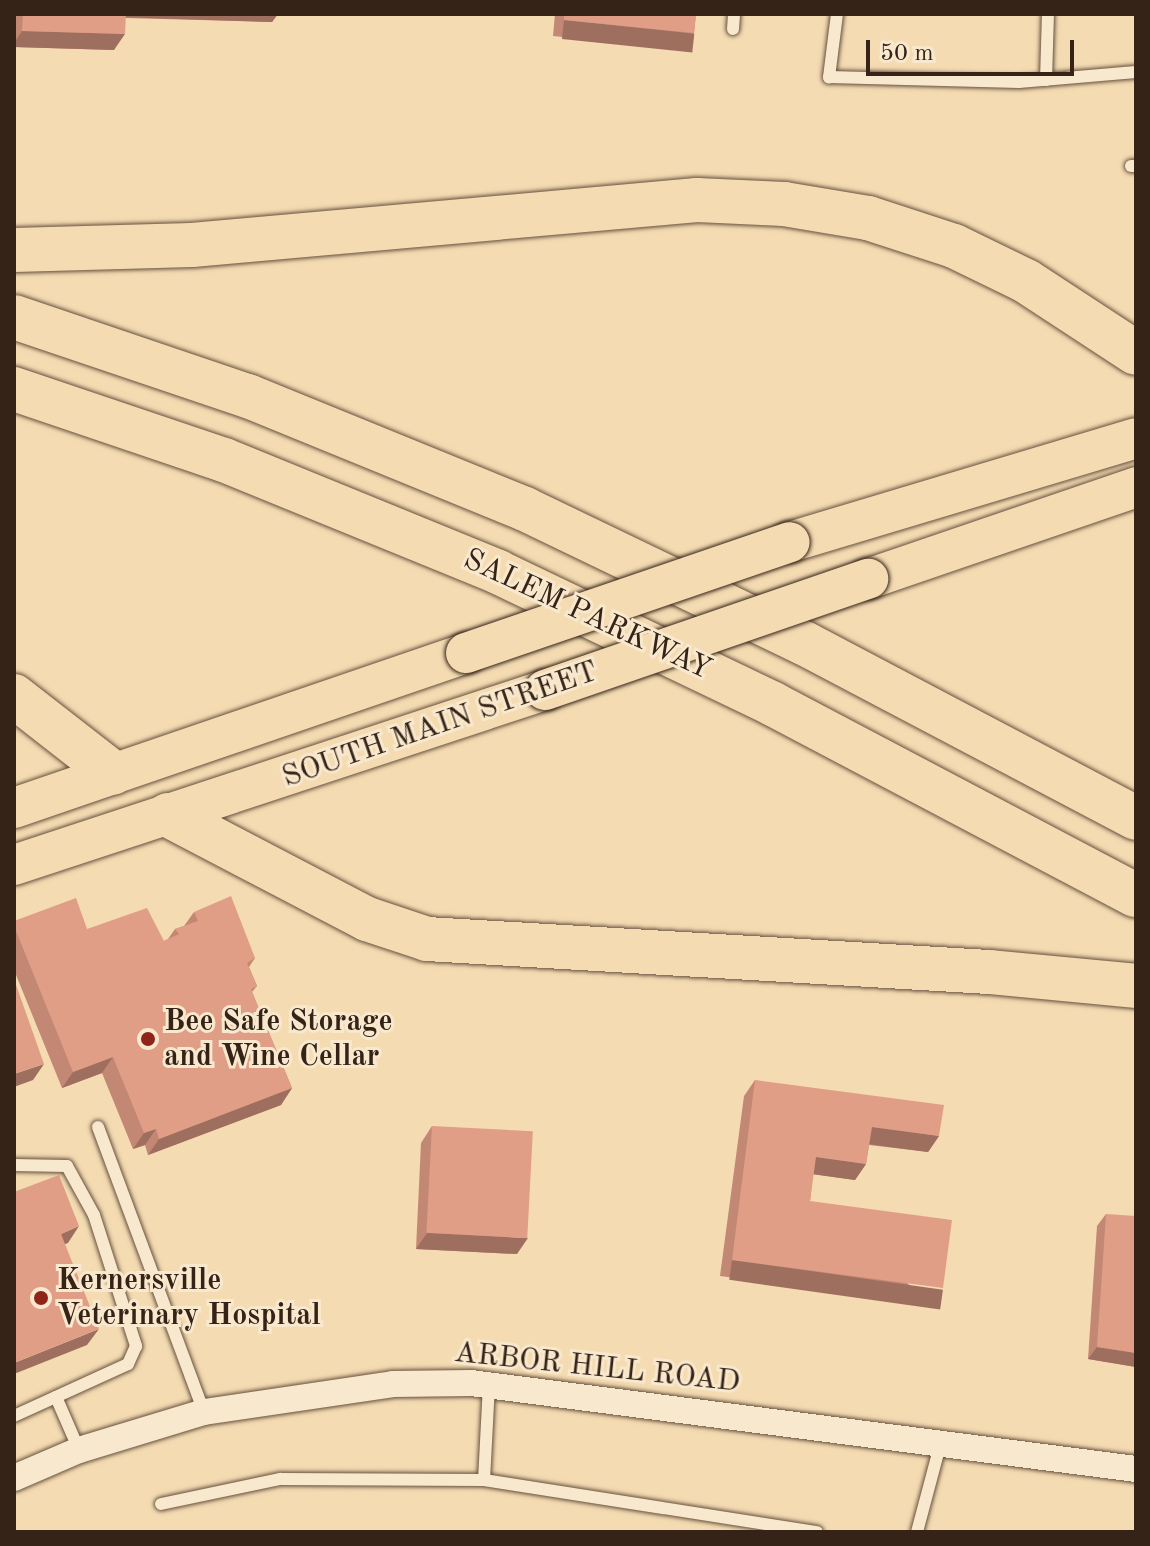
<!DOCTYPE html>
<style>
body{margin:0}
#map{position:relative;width:1150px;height:1546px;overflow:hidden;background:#f4dbb2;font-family:"Old Standard TT",serif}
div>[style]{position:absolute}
.roads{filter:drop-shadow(0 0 2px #66513e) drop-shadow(0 0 2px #66513e)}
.lane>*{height:12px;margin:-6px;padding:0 6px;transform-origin:6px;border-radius:6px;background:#f8e8cd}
.street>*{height:26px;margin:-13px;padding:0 13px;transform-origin:13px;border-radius:13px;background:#f8e8cd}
.primary>*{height:40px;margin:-20px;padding:0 20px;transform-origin:20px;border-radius:20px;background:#f4dbb2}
.highway>*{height:44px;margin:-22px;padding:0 22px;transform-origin:22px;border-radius:22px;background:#f4dbb2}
.bridges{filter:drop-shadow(0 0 2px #362318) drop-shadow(0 0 2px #362318)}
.primary-bridge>*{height:40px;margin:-20px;padding:0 20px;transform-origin:20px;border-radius:20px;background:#f4dbb2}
.wall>*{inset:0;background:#c28874}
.shaded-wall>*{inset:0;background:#9e6f5e;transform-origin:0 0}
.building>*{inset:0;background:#e19e87;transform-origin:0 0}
.dots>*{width:22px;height:22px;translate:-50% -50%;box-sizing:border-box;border:4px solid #f8e8cd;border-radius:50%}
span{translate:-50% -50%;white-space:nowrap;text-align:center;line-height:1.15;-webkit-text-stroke:6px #f8e8cd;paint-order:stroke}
.street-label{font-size:30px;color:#362318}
.poi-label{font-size:30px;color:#362318;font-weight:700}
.left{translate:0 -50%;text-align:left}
.frame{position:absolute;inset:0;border:16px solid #362318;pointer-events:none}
.scale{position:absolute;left:866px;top:40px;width:208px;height:36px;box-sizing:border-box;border:4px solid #362318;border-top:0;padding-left:10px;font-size:24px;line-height:28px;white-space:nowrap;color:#362318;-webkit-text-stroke:6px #f8e8cd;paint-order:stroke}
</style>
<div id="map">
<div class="roads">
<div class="lane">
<i style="left:837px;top:14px;width:64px;rotate:97.2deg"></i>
<i style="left:829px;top:77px;width:190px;rotate:1.5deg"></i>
<i style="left:1019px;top:82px;width:117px;rotate:-4.9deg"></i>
<i style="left:733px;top:29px;width:15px;rotate:-86deg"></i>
<i style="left:1046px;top:80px;width:66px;rotate:-88.3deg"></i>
<i style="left:1131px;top:166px;width:5px"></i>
<i style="left:98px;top:1127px;width:304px;rotate:69.6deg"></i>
<i style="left:14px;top:1165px;width:53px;rotate:1.1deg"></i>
<i style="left:67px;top:1166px;width:56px;rotate:61.1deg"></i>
<i style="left:94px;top:1215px;width:138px;rotate:72.2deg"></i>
<i style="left:136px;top:1346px;width:20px;rotate:114deg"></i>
<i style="left:128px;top:1364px;width:125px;rotate:155.5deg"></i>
<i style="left:56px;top:1397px;width:58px;rotate:66.5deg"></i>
<i style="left:484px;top:1480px;width:96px;rotate:-87deg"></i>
<i style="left:161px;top:1504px;width:122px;rotate:-11.9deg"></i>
<i style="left:280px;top:1479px;width:204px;rotate:0.3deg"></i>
<i style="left:484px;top:1480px;width:337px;rotate:8.9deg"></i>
<i style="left:917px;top:1532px;width:93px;rotate:-75.1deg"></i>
</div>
<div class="street">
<i style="left:14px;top:1478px;width:71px;rotate:-23.3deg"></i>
<i style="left:79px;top:1450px;width:131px;rotate:-16.9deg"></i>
<i style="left:204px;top:1412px;width:191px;rotate:-8.4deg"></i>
<i style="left:393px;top:1384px;width:78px;rotate:-0.7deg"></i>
<i style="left:471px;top:1383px;width:671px;rotate:7.37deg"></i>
</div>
<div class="primary">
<i style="left:790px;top:542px;width:361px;rotate:-16.7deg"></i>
<i style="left:868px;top:579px;width:283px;rotate:-18.9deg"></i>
<i style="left:14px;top:808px;width:478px;rotate:-18.9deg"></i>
<i style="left:14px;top:865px;width:559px;rotate:-18.24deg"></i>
</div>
<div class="highway">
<i style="left:14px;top:250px;width:178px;rotate:-1.6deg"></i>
<i style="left:192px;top:245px;width:507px;rotate:-5.09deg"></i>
<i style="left:697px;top:200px;width:87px;rotate:2.6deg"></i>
<i style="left:784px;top:204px;width:85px;rotate:9.5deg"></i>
<i style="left:868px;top:218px;width:90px;rotate:18deg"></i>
<i style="left:954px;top:246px;width:80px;rotate:25.9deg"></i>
<i style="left:1026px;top:281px;width:131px;rotate:33.2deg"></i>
<i style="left:14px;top:317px;width:247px;rotate:18.7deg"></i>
<i style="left:248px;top:396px;width:299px;rotate:22.2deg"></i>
<i style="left:525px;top:509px;width:310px;rotate:25.7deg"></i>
<i style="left:804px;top:643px;width:375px;rotate:27.8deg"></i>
<i style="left:14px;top:389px;width:222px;rotate:18.7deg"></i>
<i style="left:224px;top:460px;width:296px;rotate:22.2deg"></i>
<i style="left:498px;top:572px;width:305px;rotate:25.6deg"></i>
<i style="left:773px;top:704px;width:410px;rotate:27.8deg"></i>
<i style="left:14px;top:696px;width:125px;rotate:37.9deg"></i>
<i style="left:168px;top:815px;width:225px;rotate:27.6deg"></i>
<i style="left:367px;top:919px;width:63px;rotate:18.4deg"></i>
<i style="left:427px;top:939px;width:563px;rotate:3.36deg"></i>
<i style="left:989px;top:972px;width:148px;rotate:5.4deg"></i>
</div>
</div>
<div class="bridges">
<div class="primary-bridge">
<i style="left:466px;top:653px;width:342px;rotate:-18.9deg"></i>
<i style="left:545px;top:690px;width:342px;rotate:-19deg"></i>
</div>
</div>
<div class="wall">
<i style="clip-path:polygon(14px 14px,278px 14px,272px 22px,125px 18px,114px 50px,14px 47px)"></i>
<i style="clip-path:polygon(555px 14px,696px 14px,694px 33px,683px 49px,553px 36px)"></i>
<i style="clip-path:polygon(194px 912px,255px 958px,249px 967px,257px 986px,252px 992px,292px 1088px,281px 1105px,148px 1155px,145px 1145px,133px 1149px,102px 1073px,62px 1088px,14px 970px,14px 921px,87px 929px,164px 941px,168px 939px,175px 929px,184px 926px)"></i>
<i style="clip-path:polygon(755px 1080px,939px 1136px,928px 1152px,869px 1145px,866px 1164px,855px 1180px,813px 1174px,810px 1201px,932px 1304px,720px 1276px,744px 1096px)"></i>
<i style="clip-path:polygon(432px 1126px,517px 1254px,416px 1249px,421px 1143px)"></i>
<i style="clip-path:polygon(1106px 1214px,1136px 1367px,1088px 1359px,1097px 1226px)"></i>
</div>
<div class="shaded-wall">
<i style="clip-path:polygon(117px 14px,278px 14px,272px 22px,115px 17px)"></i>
<i style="left:564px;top:20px;width:131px;height:19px;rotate:6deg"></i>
<i style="clip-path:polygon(22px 31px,125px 34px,114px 50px,14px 47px,14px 43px)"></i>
<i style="clip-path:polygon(113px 1057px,102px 1073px,62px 1088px,73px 1072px)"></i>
<i style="clip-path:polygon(44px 1064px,33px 1080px,14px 1087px,14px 1074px)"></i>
<i style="clip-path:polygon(292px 1088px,281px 1105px,148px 1155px,159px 1139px)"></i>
<i style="clip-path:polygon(872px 1127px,939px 1136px,928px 1152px,860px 1143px)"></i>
<i style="clip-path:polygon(156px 1129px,145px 1145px,133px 1149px,144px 1133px)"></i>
<i style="clip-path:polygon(816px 1157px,866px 1164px,855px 1180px,804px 1173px)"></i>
<i style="clip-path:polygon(79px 1226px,68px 1243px,49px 1250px,61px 1234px)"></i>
<i style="clip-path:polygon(427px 1233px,528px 1238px,517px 1254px,416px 1249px)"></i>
<i style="left:732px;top:1260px;width:213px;height:20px;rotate:8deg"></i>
<i style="clip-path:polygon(99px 1329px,87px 1345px,14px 1374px,14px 1363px)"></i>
<i style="clip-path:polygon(1097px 1347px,1136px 1353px,1136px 1367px,1088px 1359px)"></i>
</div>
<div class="building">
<i style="clip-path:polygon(23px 14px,126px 14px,125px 34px,22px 31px)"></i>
<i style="clip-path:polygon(564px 14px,696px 14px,694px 33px,564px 20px)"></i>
<i style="clip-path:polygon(231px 896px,255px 958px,247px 963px,257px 986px,251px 989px,292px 1088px,159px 1139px,156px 1129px,144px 1133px,113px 1057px,73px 1072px,14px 926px,14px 921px,76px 898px,87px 929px,147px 908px,164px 941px,179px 934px,175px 929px,198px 921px,194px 912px)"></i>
<i style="clip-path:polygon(14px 979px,44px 1064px,14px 1074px)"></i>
<i style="clip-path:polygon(755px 1080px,944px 1105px,939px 1136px,872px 1127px,866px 1164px,816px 1157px,810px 1201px,952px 1220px,943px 1288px,732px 1260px)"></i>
<i style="left:432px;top:1126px;width:101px;height:107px;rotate:3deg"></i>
<i style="clip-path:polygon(59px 1175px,79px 1226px,61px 1234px,99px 1329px,14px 1363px,14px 1192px)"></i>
<i style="clip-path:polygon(1106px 1214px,1136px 1216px,1136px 1353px,1097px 1347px)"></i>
</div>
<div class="dots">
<i style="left:148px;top:1039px;background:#8f2418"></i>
<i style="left:41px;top:1298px;background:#8f2418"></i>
</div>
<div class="street-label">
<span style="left:587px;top:615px;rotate:25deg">SALEM PARKWAY</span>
<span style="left:440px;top:725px;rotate:-19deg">SOUTH MAIN STREET</span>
<span style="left:597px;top:1368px;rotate:6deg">ARBOR HILL ROAD</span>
</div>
<div class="poi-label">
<span class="left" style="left:164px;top:1039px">Bee Safe Storage<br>and Wine Cellar</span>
<span class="left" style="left:57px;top:1298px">Kernersville<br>Veterinary Hospital</span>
</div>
<div class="frame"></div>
<div class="scale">50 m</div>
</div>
